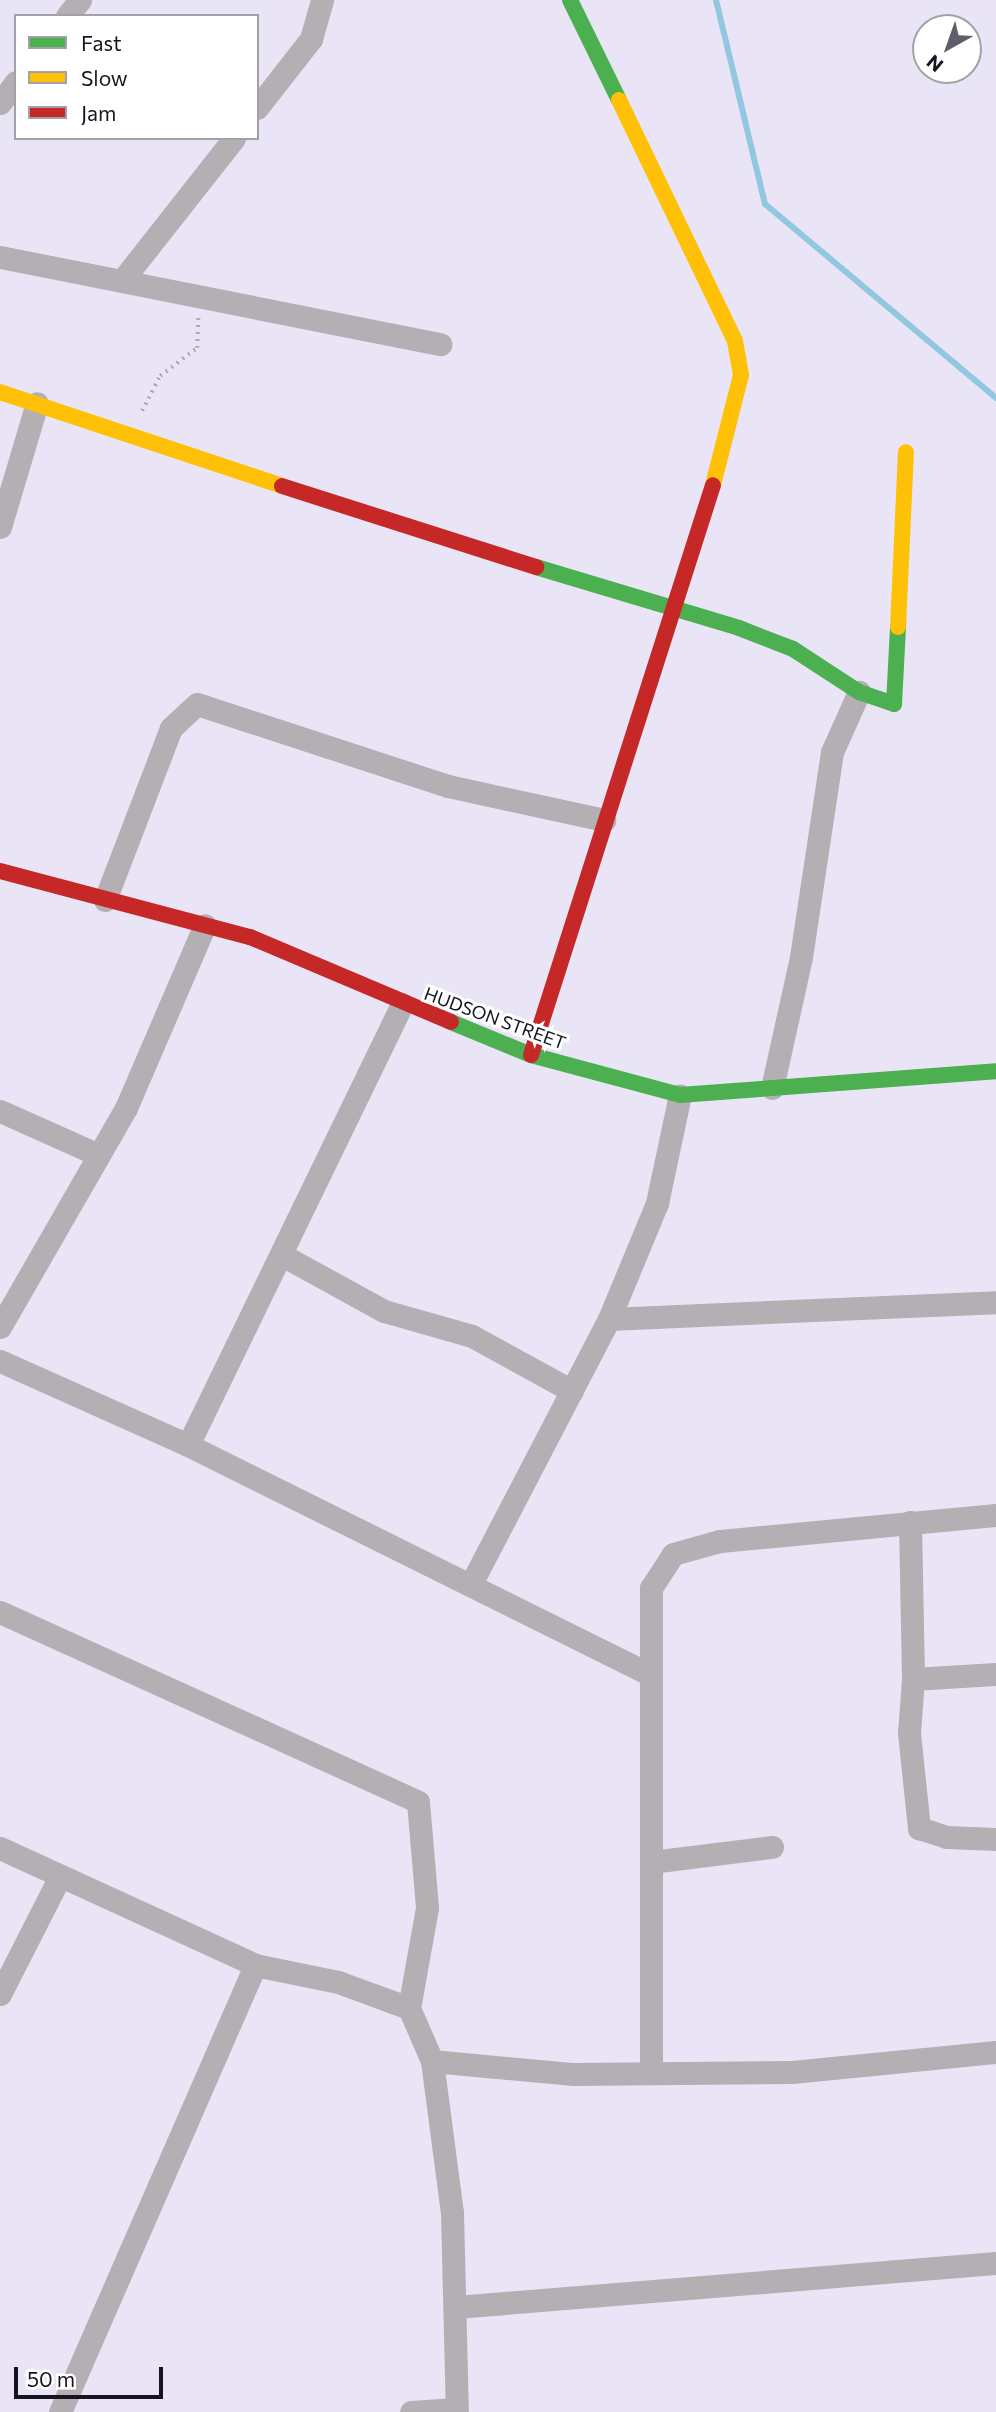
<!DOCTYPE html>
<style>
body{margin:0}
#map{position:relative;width:996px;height:2412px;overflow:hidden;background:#eae5f6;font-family:Commissioner,sans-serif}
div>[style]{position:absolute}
.stream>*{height:6px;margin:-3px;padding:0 3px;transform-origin:3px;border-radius:3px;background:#92c7e0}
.path>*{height:3.5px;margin-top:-1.75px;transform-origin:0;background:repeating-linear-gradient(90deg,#aeaab1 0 2px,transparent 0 7px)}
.street>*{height:23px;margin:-11.5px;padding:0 11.5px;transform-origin:11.5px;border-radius:11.5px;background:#b4afb2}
.fast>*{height:16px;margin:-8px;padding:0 8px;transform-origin:8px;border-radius:8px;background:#4caf50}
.slow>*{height:16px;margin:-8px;padding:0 8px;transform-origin:8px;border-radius:8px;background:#ffc107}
.jam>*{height:16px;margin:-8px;padding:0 8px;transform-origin:8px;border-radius:8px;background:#c62828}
span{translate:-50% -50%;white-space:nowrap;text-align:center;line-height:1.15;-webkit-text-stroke:6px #fff;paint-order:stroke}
.street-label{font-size:18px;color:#17141f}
.legend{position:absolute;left:14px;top:14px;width:245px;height:126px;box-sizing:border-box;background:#fff;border:2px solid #a2a1a5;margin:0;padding:9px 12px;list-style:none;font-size:21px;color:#17141f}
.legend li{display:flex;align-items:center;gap:14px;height:35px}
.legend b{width:35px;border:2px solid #a2a1a5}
.north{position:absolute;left:912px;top:14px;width:70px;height:70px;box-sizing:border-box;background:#fff;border:2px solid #a2a1a5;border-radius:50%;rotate:220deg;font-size:19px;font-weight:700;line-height:28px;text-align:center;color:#17141f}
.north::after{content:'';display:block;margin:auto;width:24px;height:32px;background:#615d6a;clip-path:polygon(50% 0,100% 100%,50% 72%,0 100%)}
.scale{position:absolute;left:14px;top:2367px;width:149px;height:32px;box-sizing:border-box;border:4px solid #17141f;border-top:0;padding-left:9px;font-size:21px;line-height:24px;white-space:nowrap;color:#17141f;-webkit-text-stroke:5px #fff;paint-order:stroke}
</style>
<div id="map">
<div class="stream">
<i style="left:716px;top:0;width:210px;rotate:76.5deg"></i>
<i style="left:765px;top:204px;width:302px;rotate:40deg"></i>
</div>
<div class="path">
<i style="left:142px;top:411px;width:39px;rotate:-63deg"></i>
<i style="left:160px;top:376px;width:46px;rotate:-37.1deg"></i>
<i style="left:197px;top:348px;width:31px;rotate:-88deg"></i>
</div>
<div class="street">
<i style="left:67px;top:16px;width:21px;rotate:-51deg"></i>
<i style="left:0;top:103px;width:26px;rotate:-53deg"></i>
<i style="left:257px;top:108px;width:88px;rotate:-52deg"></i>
<i style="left:311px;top:39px;width:41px;rotate:-74.2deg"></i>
<i style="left:0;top:257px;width:449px;rotate:11.2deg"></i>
<i style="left:124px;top:278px;width:178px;rotate:-51.8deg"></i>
<i style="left:0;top:527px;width:129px;rotate:-73.4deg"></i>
<i style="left:105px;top:900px;width:184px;rotate:-69deg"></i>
<i style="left:171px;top:728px;width:35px;rotate:-43deg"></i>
<i style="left:197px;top:704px;width:264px;rotate:18.1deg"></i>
<i style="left:448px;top:786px;width:160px;rotate:12.3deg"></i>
<i style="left:772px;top:1088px;width:134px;rotate:-77.5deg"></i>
<i style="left:801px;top:957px;width:207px;rotate:-81.4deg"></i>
<i style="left:832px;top:752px;width:66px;rotate:-65.8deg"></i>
<i style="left:0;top:1111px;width:108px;rotate:24deg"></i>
<i style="left:282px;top:1255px;width:116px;rotate:28.8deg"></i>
<i style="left:384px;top:1311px;width:91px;rotate:15.9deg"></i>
<i style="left:472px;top:1336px;width:114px;rotate:28.8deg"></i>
<i style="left:609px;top:1319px;width:387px;rotate:-2.5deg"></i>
<i style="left:0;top:1327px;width:253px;rotate:-60.1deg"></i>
<i style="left:126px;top:1108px;width:199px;rotate:-66.7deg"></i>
<i style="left:0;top:1361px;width:206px;rotate:24.1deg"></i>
<i style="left:188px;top:1445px;width:517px;rotate:26.42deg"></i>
<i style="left:188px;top:1445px;width:490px;rotate:-64.1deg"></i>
<i style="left:910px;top:1522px;width:157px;rotate:88.9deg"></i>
<i style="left:472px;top:1582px;width:297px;rotate:-62.5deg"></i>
<i style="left:609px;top:1319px;width:126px;rotate:-67.5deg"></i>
<i style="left:657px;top:1203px;width:110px;rotate:-78deg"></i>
<i style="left:0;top:1612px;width:459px;rotate:24.4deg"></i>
<i style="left:418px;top:1802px;width:106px;rotate:85.1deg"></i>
<i style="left:427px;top:1908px;width:102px;rotate:100.2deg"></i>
<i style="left:996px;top:1674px;width:83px;rotate:176.6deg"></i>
<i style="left:913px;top:1679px;width:54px;rotate:94.2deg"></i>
<i style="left:909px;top:1733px;width:96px;rotate:84deg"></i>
<i style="left:919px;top:1828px;width:28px;rotate:18deg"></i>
<i style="left:946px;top:1837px;width:50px;rotate:2.3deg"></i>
<i style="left:0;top:1848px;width:281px;rotate:24.6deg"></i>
<i style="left:255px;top:1965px;width:85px;rotate:11.6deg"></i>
<i style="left:338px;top:1982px;width:76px;rotate:20.1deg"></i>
<i style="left:409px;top:2008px;width:58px;rotate:66.5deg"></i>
<i style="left:432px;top:2061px;width:152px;rotate:82.5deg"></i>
<i style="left:452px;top:2212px;width:200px;rotate:88.6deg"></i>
<i style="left:651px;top:1862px;width:122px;rotate:-7.1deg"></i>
<i style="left:0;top:1994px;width:130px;rotate:-63deg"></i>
<i style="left:432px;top:2061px;width:142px;rotate:5.3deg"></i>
<i style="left:573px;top:2074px;width:219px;rotate:-0.5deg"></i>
<i style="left:792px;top:2072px;width:205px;rotate:-5.6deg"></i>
<i style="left:651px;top:2070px;width:482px;rotate:-90deg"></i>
<i style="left:651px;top:1588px;width:40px;rotate:-57.1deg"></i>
<i style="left:673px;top:1554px;width:49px;rotate:-15.5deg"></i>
<i style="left:720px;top:1541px;width:277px;rotate:-5.4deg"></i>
<i style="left:456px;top:2307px;width:542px;rotate:-4.66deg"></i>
<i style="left:60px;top:2412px;width:488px;rotate:-66.4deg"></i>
<i style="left:411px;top:2412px;width:45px;rotate:-3.8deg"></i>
</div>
<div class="fast">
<i style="left:570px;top:0;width:111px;rotate:63.9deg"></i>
<i style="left:536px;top:567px;width:212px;rotate:16.7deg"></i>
<i style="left:739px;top:628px;width:58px;rotate:21.3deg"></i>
<i style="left:793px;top:649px;width:79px;rotate:33.1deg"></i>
<i style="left:859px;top:692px;width:37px;rotate:19deg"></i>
<i style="left:894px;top:704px;width:77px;rotate:-87deg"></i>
<i style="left:451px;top:1022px;width:87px;rotate:22.4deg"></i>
<i style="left:531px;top:1055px;width:154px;rotate:15deg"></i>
<i style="left:680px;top:1095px;width:317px;rotate:-4.3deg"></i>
</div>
<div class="slow">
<i style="left:619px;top:100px;width:267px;rotate:64.3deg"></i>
<i style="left:735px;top:341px;width:35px;rotate:80deg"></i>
<i style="left:741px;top:375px;width:114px;rotate:104.3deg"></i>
<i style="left:0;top:392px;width:297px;rotate:18.4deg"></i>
<i style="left:898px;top:627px;width:175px;rotate:-87.4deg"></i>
</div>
<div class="jam">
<i style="left:282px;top:486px;width:267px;rotate:17.7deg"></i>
<i style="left:0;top:871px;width:259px;rotate:14.8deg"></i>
<i style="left:250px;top:937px;width:218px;rotate:22.9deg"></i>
<i style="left:531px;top:1055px;width:598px;rotate:-72.29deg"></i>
</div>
<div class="street-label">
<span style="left:495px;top:1018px;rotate:20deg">HUDSON STREET</span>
</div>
<ul class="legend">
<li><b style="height:9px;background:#4caf50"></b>Fast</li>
<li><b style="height:9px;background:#ffc107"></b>Slow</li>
<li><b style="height:9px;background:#c62828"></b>Jam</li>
</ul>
<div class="north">N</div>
<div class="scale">50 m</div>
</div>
